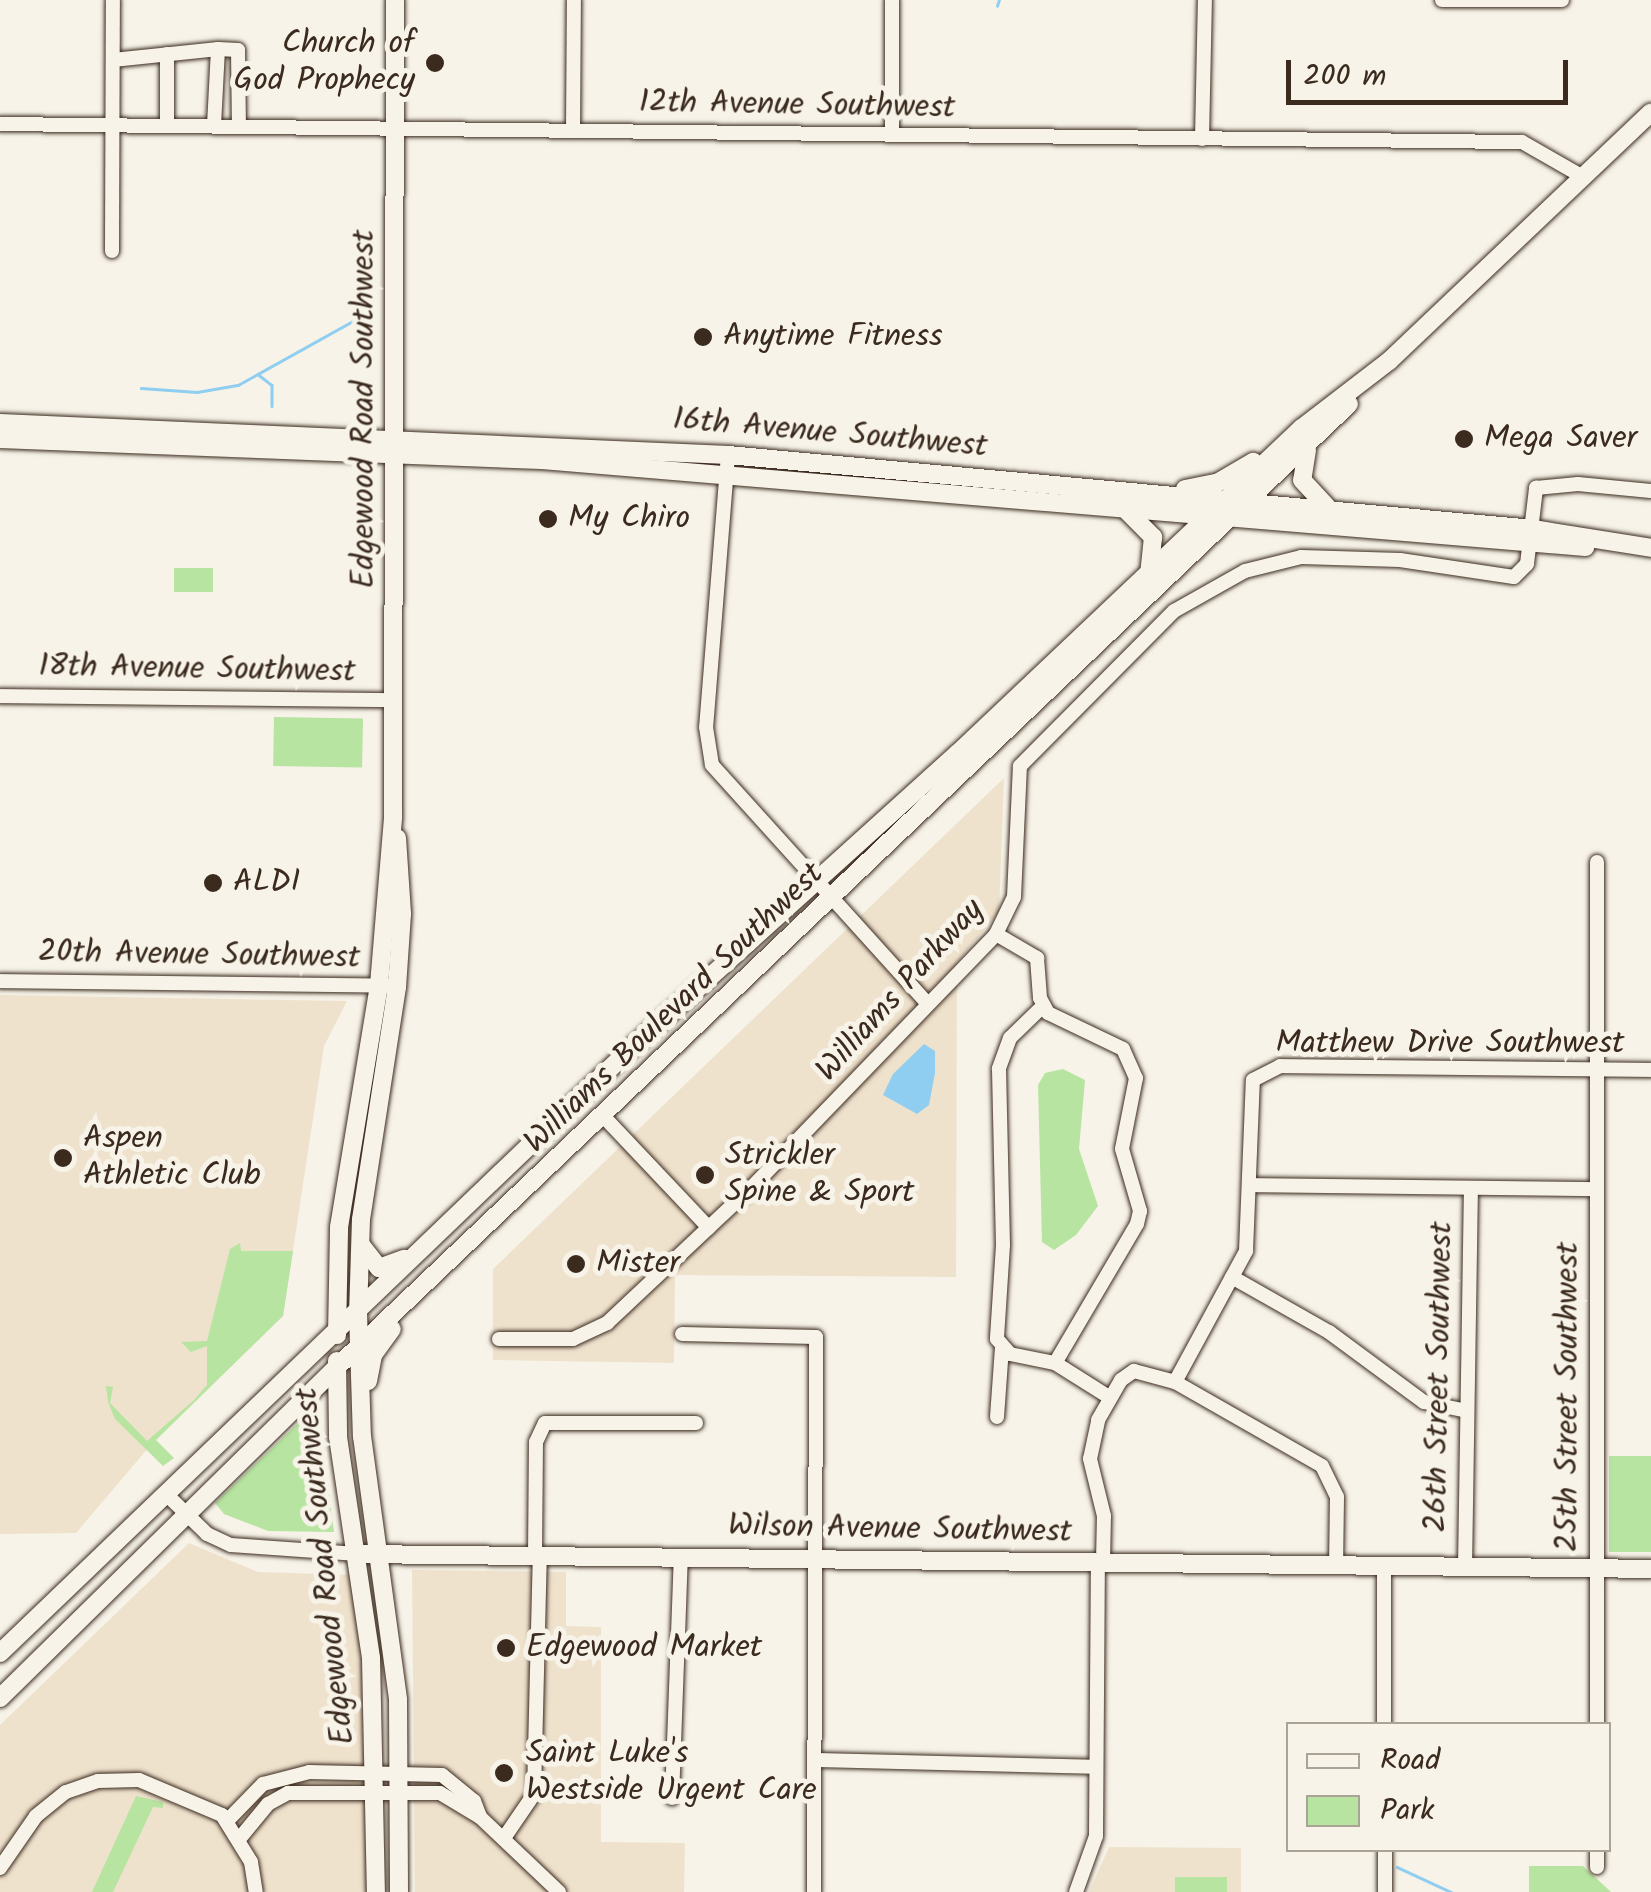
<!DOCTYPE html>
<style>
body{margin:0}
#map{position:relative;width:1651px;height:1892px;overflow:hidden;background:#f7f3e8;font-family:Kalam,sans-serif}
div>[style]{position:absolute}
.built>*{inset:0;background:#efe2cd}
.green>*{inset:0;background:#b7e4a1;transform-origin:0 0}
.water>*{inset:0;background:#8fcef0}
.stream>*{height:2.5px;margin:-1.25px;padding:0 1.25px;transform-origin:1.25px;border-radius:1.25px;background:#8fcef0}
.roads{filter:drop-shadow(0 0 2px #3b2a1e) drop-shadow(0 0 2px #3b2a1e)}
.minor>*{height:14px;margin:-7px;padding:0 7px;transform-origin:7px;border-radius:7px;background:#f7f3e8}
.major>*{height:18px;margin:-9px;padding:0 9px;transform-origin:9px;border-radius:9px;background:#f7f3e8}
.dots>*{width:28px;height:28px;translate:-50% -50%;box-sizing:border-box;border:5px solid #f7f3e8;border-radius:50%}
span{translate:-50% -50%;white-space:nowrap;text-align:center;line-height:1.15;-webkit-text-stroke:10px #f7f3e8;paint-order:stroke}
.poi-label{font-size:32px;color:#3b2a1e}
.right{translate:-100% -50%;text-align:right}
.left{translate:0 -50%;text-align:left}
.street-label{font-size:32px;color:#3b2a1e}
.legend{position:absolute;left:1286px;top:1722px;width:325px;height:130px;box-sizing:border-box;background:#f7f3e8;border:2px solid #aca397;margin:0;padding:12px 18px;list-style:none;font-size:30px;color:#3b2a1e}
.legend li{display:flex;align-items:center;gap:20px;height:50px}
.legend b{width:50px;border:2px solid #aca397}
.scale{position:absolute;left:1286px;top:60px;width:282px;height:45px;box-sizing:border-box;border:5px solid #3b2a1e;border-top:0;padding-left:12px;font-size:30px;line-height:35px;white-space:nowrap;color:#3b2a1e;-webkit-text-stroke:8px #f7f3e8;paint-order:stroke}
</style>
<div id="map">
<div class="built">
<i style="clip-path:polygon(1004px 778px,999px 912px,957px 962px,956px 1277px,675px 1275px,674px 1363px,493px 1360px,493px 1269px)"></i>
<i style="clip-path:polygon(0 995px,347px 1001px,324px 1046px,283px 1316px,155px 1440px,76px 1533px,0 1534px)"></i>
<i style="clip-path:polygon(189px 1543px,258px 1572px,355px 1575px,369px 1709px,369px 1892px,0 1892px,0 1725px)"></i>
<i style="clip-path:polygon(412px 1570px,566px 1572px,566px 1626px,601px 1627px,601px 1842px,685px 1843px,684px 1892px,415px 1892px)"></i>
<i style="clip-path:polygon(1109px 1847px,1241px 1848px,1241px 1892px,1089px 1892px)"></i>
</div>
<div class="green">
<i style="left:174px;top:568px;width:39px;height:24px"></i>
<i style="left:274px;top:717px;width:89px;height:49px;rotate:1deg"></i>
<i style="clip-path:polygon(1063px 1069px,1085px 1080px,1079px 1149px,1098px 1206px,1076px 1235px,1054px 1250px,1042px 1242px,1038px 1085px,1045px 1073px)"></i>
<i style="clip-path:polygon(240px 1243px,241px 1251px,293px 1251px,283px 1316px,156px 1440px,174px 1458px,163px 1466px,115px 1419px,108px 1402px,106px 1386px,113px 1387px,110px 1403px,147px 1441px,194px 1400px,207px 1385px,207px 1346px,191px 1352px,181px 1342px,207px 1341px,230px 1249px)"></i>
<i style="clip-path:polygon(317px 1405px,334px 1532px,268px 1531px,224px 1514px,215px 1503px)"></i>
<i style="left:1609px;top:1456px;width:42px;height:96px"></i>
<i style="clip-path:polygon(136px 1796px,163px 1802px,163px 1808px,153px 1807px,113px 1892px,92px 1892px)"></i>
<i style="clip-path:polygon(1529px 1866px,1583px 1866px,1611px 1892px,1529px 1892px)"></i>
<i style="left:1175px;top:1877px;width:52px;height:15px"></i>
</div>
<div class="water">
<i style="clip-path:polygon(924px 1044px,935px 1051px,935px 1073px,929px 1105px,917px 1114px,883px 1095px,893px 1074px)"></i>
</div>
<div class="stream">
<i style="left:997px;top:6px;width:6px;rotate:-72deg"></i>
<i style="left:259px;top:375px;width:16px;rotate:38deg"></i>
<i style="left:272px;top:385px;width:21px;rotate:90deg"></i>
<i style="left:141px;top:388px;width:56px;rotate:4.1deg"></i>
<i style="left:197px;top:392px;width:42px;rotate:-9.7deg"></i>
<i style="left:238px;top:385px;width:134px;rotate:-29.1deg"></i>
<i style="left:1397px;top:1867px;width:60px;rotate:24.8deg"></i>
</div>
<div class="roads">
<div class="minor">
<i style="left:892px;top:0;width:135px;rotate:90deg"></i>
<i style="left:1442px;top:0;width:120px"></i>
<i style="left:218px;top:49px;width:20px;rotate:3deg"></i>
<i style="left:238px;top:50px;width:77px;rotate:89.3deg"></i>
<i style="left:113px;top:60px;width:106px;rotate:-6deg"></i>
<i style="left:218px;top:49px;width:77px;rotate:93deg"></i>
<i style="left:0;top:124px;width:1522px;rotate:0.68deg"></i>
<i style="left:1522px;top:142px;width:70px;rotate:29.8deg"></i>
<i style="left:167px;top:126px;width:72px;rotate:-90deg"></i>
<i style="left:573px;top:131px;width:131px;rotate:-89.6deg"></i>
<i style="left:1202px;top:139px;width:139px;rotate:-88.8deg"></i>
<i style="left:112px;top:251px;width:251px;rotate:-89.8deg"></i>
<i style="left:728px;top:455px;width:273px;rotate:94.6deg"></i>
<i style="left:706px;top:727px;width:38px;rotate:81deg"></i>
<i style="left:712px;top:765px;width:321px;rotate:47.9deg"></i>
<i style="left:0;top:696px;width:393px;rotate:0.6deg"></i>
<i style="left:996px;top:934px;width:48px;rotate:30.3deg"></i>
<i style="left:1037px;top:958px;width:40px;rotate:85.7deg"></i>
<i style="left:1040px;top:998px;width:17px;rotate:62deg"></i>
<i style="left:1048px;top:1013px;width:83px;rotate:25.6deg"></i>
<i style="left:1123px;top:1049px;width:32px;rotate:66deg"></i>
<i style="left:1136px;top:1078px;width:72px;rotate:101.2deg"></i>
<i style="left:1122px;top:1149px;width:65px;rotate:73.8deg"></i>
<i style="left:1140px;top:1211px;width:13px;rotate:103deg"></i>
<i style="left:1137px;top:1224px;width:161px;rotate:120.5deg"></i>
<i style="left:0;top:981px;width:389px;rotate:0.7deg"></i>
<i style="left:1043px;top:1006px;width:46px;rotate:135.9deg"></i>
<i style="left:1010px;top:1038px;width:33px;rotate:110deg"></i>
<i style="left:999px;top:1069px;width:176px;rotate:88.7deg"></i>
<i style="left:1003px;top:1245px;width:94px;rotate:93.7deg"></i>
<i style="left:997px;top:1339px;width:20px;rotate:49deg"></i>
<i style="left:1010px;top:1354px;width:46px;rotate:11.3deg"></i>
<i style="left:1055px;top:1363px;width:64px;rotate:32.2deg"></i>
<i style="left:605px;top:1118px;width:151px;rotate:46.6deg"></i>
<i style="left:1249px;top:1185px;width:347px;rotate:0.7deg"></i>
<i style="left:1232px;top:1277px;width:112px;rotate:29.6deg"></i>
<i style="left:1329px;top:1332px;width:118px;rotate:36.4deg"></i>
<i style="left:1424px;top:1402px;width:44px;rotate:11.8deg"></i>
<i style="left:682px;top:1334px;width:134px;rotate:1.3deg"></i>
<i style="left:816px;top:1337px;width:555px;rotate:90.21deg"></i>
<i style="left:499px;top:1339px;width:74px"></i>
<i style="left:573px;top:1339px;width:38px;rotate:-25deg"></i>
<i style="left:607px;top:1323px;width:197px;rotate:-43.2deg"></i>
<i style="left:751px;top:1188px;width:353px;rotate:-46deg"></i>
<i style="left:996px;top:934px;width:41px;rotate:-64.1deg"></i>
<i style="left:1014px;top:897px;width:131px;rotate:-87.4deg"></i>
<i style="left:1020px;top:766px;width:218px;rotate:-45.2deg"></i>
<i style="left:1174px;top:611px;width:81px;rotate:-29.4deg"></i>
<i style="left:1245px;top:571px;width:58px;rotate:-14deg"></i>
<i style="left:1301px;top:557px;width:99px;rotate:1.7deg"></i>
<i style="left:1400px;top:560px;width:115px;rotate:8.5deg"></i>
<i style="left:1514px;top:577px;width:18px;rotate:-45deg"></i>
<i style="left:1527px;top:564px;width:77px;rotate:-83.2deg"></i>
<i style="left:1536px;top:488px;width:42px;rotate:-5.4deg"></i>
<i style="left:1578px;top:484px;width:73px;rotate:5.5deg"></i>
<i style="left:1175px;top:1382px;width:169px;rotate:29.7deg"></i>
<i style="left:1322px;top:1466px;width:34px;rotate:64deg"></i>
<i style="left:1337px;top:1497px;width:68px;rotate:90.8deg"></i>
<i style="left:997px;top:1417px;width:69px;rotate:-85.9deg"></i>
<i style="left:167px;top:1495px;width:56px;rotate:44.3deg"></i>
<i style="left:207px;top:1534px;width:26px;rotate:25deg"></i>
<i style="left:231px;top:1545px;width:127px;rotate:4.1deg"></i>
<i style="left:535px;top:1555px;width:113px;rotate:-89.5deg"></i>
<i style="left:536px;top:1442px;width:21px;rotate:-65deg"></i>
<i style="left:545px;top:1423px;width:151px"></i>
<i style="left:1103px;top:1562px;width:46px;rotate:-88.8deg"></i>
<i style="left:1104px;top:1516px;width:59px;rotate:-103.8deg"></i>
<i style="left:1090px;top:1459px;width:40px;rotate:-78deg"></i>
<i style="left:1098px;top:1420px;width:46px;rotate:-60.1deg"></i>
<i style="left:1121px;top:1380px;width:16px;rotate:-35deg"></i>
<i style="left:1134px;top:1371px;width:42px;rotate:15deg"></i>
<i style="left:1175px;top:1382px;width:149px;rotate:-61.5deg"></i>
<i style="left:1246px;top:1251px;width:171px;rotate:-87.7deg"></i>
<i style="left:1253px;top:1080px;width:30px;rotate:-27deg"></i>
<i style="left:1280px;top:1066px;width:371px;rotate:0.6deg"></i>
<i style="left:1384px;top:1566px;width:158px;rotate:90deg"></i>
<i style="left:1465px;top:1567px;width:379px;rotate:-89.1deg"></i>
<i style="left:1597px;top:1724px;width:862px;rotate:-90deg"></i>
<i style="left:814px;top:1760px;width:282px;rotate:1.4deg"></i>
<i style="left:672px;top:1798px;width:241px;rotate:-87.9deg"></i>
<i style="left:227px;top:1821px;width:52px;rotate:-45.8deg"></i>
<i style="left:263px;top:1784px;width:48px;rotate:-14.6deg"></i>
<i style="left:309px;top:1772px;width:133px;rotate:1.3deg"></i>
<i style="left:442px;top:1775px;width:41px;rotate:39.1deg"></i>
<i style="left:474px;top:1801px;width:17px;rotate:69deg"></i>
<i style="left:240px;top:1838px;width:44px;rotate:-50.5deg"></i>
<i style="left:268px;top:1804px;width:23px;rotate:-29deg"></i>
<i style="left:288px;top:1793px;width:152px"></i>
<i style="left:440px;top:1793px;width:47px;rotate:31deg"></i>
<i style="left:480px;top:1817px;width:109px;rotate:43.5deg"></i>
<i style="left:504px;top:1838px;width:53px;rotate:-55.7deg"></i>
<i style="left:534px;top:1794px;width:239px;rotate:-88.6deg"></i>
<i style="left:1385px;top:1850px;width:42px;rotate:90deg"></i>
<i style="left:1597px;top:1850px;width:17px;rotate:90deg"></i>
<i style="left:0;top:1868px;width:63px;rotate:-55.3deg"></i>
<i style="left:36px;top:1816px;width:38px;rotate:-39deg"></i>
<i style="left:66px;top:1792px;width:34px;rotate:-19deg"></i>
<i style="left:98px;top:1781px;width:41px;rotate:-1.4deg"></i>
<i style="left:139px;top:1780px;width:90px;rotate:22.9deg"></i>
<i style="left:222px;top:1815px;width:55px;rotate:58.3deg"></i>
<i style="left:251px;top:1862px;width:30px;rotate:81deg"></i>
<i style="left:1076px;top:1892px;width:59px;rotate:-70.3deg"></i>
<i style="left:1096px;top:1836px;width:274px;rotate:-89.6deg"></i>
</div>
<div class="major">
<i style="left:0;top:423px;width:729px;rotate:2.52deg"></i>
<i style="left:728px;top:455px;width:808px;rotate:5.25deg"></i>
<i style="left:1533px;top:529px;width:120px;rotate:9.1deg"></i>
<i style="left:0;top:439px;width:542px;rotate:2.22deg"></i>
<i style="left:542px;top:460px;width:1047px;rotate:4.77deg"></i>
<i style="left:1307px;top:450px;width:30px;rotate:99deg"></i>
<i style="left:1302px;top:480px;width:37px;rotate:47deg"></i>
<i style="left:1185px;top:489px;width:33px;rotate:-11deg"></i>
<i style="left:1217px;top:483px;width:42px;rotate:-30.3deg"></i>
<i style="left:1125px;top:509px;width:40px;rotate:45deg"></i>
<i style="left:1153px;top:537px;width:37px;rotate:96deg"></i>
<i style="left:397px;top:838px;width:76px;rotate:86.2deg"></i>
<i style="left:402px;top:914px;width:73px;rotate:93.9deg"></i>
<i style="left:397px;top:987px;width:235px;rotate:98.8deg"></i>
<i style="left:361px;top:1219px;width:93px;rotate:91.8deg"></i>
<i style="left:358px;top:1312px;width:124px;rotate:88.2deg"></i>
<i style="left:362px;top:1436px;width:266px;rotate:82.2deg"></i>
<i style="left:398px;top:1700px;width:192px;rotate:89.7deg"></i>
<i style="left:361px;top:1245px;width:29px;rotate:52deg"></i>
<i style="left:379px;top:1268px;width:27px;rotate:-20deg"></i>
<i style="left:337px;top:1335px;width:108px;rotate:-88.9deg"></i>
<i style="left:339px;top:1227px;width:245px;rotate:-80.6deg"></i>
<i style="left:379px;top:985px;width:168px;rotate:-85.2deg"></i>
<i style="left:393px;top:818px;width:818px;rotate:-89.86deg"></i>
<i style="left:337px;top:1361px;width:76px;rotate:89.2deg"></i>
<i style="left:338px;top:1437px;width:223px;rotate:81.5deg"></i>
<i style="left:371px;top:1658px;width:234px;rotate:88.8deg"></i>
<i style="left:368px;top:1381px;width:26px;rotate:-79deg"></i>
<i style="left:373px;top:1355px;width:32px;rotate:-54deg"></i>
<i style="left:358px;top:1554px;width:1293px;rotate:0.66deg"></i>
<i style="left:0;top:1653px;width:869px;rotate:-43.79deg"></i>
<i style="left:627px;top:1052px;width:446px;rotate:-42.1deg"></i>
<i style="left:958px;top:753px;width:473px;rotate:-43.4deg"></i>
<i style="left:1302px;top:428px;width:110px;rotate:-37.6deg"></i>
<i style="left:1389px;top:361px;width:361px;rotate:-43.5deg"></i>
<i style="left:0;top:1698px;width:472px;rotate:-44.5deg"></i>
<i style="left:337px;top:1367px;width:1397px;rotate:-43.58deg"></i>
</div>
</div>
<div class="dots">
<i style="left:435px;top:63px;background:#3b2a1e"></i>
<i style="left:703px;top:337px;background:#3b2a1e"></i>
<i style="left:1464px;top:439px;background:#3b2a1e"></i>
<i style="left:548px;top:519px;background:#3b2a1e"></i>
<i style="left:213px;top:883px;background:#3b2a1e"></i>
<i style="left:63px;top:1158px;background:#3b2a1e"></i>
<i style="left:705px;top:1175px;background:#3b2a1e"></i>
<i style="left:576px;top:1264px;background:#3b2a1e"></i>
<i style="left:506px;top:1648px;background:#3b2a1e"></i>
<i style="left:504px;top:1773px;background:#3b2a1e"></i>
</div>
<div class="poi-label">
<span class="right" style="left:415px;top:63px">Church of<br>God Prophecy</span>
<span class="left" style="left:723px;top:337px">Anytime Fitness</span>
<span class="left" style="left:1484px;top:439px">Mega Saver</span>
<span class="left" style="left:568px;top:519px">My Chiro</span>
<span class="left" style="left:233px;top:883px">ALDI</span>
<span class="left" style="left:83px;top:1158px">Aspen<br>Athletic Club</span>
<span class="left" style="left:725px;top:1175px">Strickler<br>Spine &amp; Sport</span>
<span class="left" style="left:596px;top:1264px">Mister</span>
<span class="left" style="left:526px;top:1648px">Edgewood Market</span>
<span class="left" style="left:526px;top:1773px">Saint Luke's<br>Westside Urgent Care</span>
</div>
<div class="street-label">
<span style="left:797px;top:106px;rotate:1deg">12th Avenue Southwest</span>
<span style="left:365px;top:409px;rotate:-90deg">Edgewood Road Southwest</span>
<span style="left:830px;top:434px;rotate:5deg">16th Avenue Southwest</span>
<span style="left:197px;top:670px;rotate:1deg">18th Avenue Southwest</span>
<span style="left:199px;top:956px;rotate:1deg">20th Avenue Southwest</span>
<span style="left:901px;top:991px;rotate:-48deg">Williams Parkway</span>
<span style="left:675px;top:1009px;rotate:-44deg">Williams Boulevard Southwest</span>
<span style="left:1450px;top:1044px">Matthew Drive Southwest</span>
<span style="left:1440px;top:1377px;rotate:-89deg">26th Street Southwest</span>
<span style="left:1569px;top:1397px;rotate:-90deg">25th Street Southwest</span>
<span style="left:900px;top:1530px;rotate:1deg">Wilson Avenue Southwest</span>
<span style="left:326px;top:1566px;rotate:-96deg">Edgewood Road Southwest</span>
</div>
<ul class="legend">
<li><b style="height:12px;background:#f7f3e8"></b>Road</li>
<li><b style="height:28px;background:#b7e4a1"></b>Park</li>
</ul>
<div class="scale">200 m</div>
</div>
